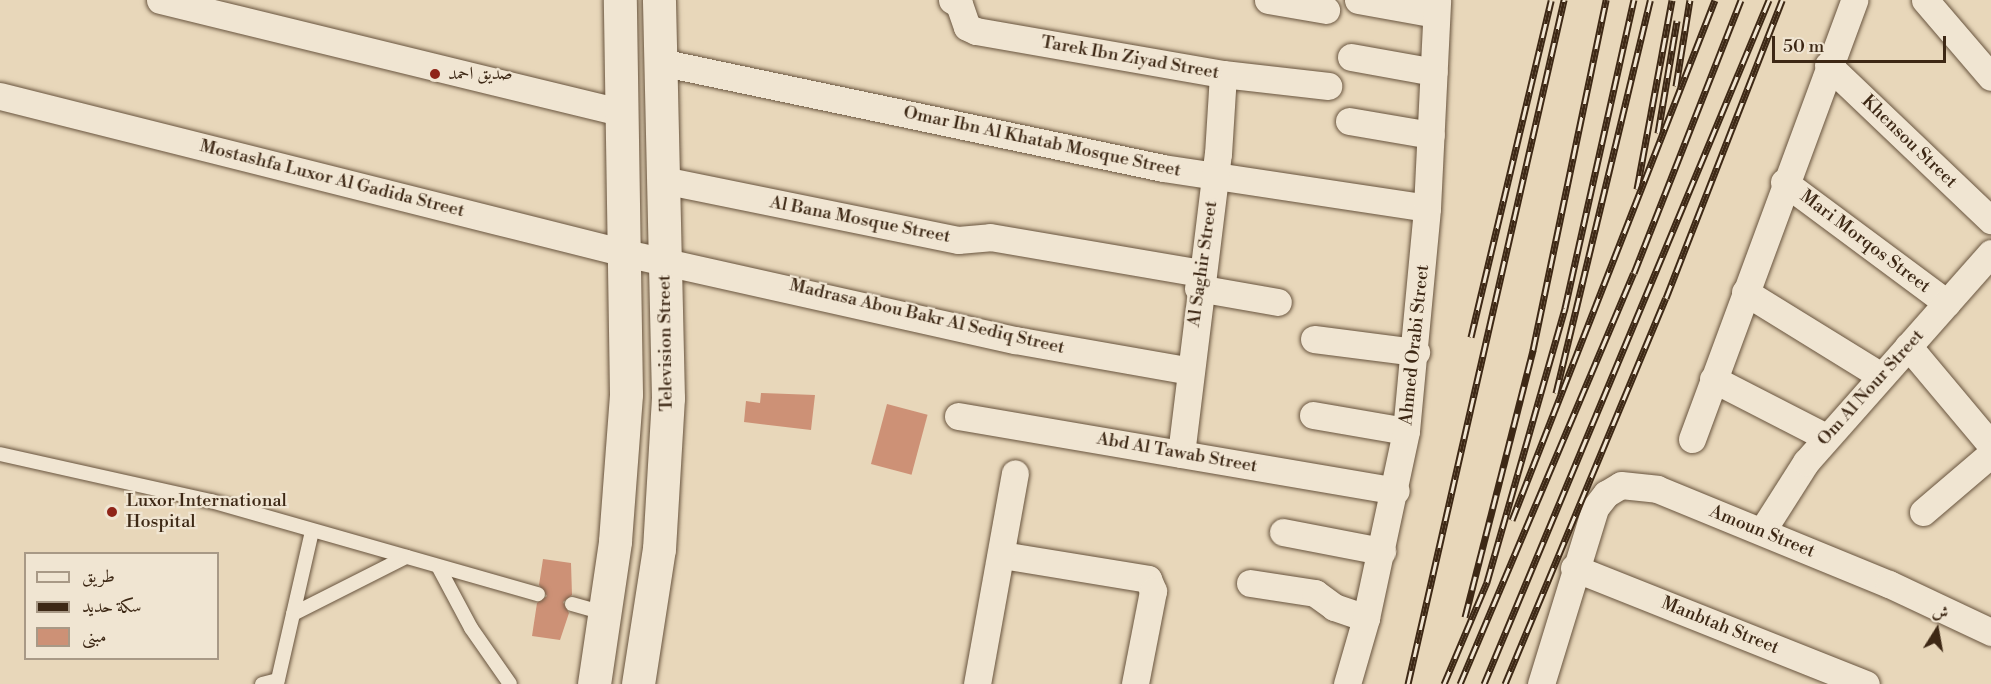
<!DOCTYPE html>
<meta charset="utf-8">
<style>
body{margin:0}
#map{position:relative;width:1991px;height:684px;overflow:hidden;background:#e8d7ba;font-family:"Libre Bodoni",Amiri,serif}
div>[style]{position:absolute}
.building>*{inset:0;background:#cd9176;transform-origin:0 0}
.roads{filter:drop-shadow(0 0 2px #68543e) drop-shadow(0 0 2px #68543e)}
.service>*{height:14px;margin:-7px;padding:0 7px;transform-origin:7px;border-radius:7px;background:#f0e5d2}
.minor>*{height:27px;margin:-13.5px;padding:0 13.5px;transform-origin:13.5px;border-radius:13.5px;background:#f0e5d2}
.secondary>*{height:33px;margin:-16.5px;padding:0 16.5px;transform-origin:16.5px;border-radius:16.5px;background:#f0e5d2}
.rail>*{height:7px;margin-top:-3.5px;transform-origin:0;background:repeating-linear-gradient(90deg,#f0e5d2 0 14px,#3d2815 0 28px);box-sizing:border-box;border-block:2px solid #3d2815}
.dots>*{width:16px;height:16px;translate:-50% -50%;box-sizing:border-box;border:3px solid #f0e5d2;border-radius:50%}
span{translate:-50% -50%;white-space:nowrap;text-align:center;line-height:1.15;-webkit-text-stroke:4.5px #f0e5d2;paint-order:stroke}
.street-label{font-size:18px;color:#3d2815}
.poi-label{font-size:18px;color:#3d2815}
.left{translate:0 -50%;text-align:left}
.legend{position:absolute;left:24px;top:552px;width:195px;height:108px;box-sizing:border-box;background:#f0e5d2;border:2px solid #a89986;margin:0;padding:8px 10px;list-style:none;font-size:18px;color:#3d2815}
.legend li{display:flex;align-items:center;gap:12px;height:30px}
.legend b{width:30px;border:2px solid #a89986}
.north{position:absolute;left:1907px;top:600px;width:60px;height:60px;-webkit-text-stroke:4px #f0e5d2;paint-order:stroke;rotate:11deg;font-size:16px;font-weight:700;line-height:24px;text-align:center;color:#3d2815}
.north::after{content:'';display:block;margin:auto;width:21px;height:27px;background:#3d2815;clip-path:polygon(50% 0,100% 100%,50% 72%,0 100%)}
.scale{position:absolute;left:1772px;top:36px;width:174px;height:27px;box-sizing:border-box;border:3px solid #3d2815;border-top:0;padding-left:8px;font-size:18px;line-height:21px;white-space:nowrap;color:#3d2815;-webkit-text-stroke:4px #f0e5d2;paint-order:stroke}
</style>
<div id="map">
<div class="building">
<i style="clip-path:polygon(761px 393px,815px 395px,811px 430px,744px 422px,746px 401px,760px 403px)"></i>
<i style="left:887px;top:404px;width:42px;height:62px;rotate:15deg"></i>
<i style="clip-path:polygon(543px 559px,571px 563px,572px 595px,563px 602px,569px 613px,560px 640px,532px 636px,537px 603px,547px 596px,539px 585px)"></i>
</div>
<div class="roads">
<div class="service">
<i style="left:0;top:454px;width:216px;rotate:12.6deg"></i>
<i style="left:211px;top:501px;width:340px;rotate:15.9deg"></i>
<i style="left:439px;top:568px;width:68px;rotate:61.9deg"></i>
<i style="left:471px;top:628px;width:68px;rotate:55.1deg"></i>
<i style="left:572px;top:604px;width:33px;rotate:16deg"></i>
<i style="left:293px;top:614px;width:127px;rotate:-26.8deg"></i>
<i style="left:262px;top:684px;width:16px;rotate:-14deg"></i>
<i style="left:277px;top:684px;width:157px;rotate:-77.1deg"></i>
</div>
<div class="minor">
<i style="left:160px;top:0;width:476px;rotate:13.7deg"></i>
<i style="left:952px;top:0;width:8px;rotate:30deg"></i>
<i style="left:959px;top:4px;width:24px;rotate:71deg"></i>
<i style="left:967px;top:27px;width:10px;rotate:24deg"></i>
<i style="left:976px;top:31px;width:251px;rotate:9.9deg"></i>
<i style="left:1223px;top:74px;width:106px;rotate:6.5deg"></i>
<i style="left:1268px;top:0;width:59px;rotate:9.8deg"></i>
<i style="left:1358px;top:0;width:79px;rotate:10.2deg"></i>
<i style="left:1925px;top:0;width:101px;rotate:49.4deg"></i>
<i style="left:1351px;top:57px;width:84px;rotate:10.2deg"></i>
<i style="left:660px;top:62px;width:514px;rotate:11.9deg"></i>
<i style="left:1163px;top:168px;width:267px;rotate:8.6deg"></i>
<i style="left:1828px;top:65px;width:225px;rotate:43.6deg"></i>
<i style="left:0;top:96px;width:644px;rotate:14.1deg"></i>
<i style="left:625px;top:253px;width:400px;rotate:12.6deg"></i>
<i style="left:1015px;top:340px;width:178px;rotate:10deg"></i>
<i style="left:1349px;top:121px;width:83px;rotate:9.7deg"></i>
<i style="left:663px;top:180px;width:301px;rotate:11.5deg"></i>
<i style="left:958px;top:240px;width:32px;rotate:-5deg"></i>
<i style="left:990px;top:237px;width:213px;rotate:9.7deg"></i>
<i style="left:1784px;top:182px;width:203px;rotate:36.6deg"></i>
<i style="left:1198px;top:288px;width:81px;rotate:9.9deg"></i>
<i style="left:1745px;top:292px;width:160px;rotate:31.7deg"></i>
<i style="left:1314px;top:339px;width:103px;rotate:7.3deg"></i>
<i style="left:1908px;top:346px;width:129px;rotate:50deg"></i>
<i style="left:1713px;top:379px;width:127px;rotate:27.2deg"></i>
<i style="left:1313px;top:415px;width:94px;rotate:9.8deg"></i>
<i style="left:958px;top:416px;width:444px;rotate:9.7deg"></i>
<i style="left:1692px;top:439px;width:468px;rotate:-69.7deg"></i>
<i style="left:1181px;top:454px;width:302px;rotate:-83deg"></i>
<i style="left:1218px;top:154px;width:80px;rotate:-86.4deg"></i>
<i style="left:1923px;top:512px;width:89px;rotate:-40.5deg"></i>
<i style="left:1762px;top:531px;width:82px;rotate:-57.5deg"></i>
<i style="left:1806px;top:462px;width:279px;rotate:-48.5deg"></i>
<i style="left:1283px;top:532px;width:101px;rotate:10.9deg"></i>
<i style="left:1002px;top:555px;width:148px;rotate:9.3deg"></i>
<i style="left:1148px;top:579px;width:13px;rotate:67deg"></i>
<i style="left:1153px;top:591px;width:95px;rotate:101deg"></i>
<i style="left:1574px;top:568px;width:314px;rotate:21.7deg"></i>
<i style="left:1250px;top:583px;width:66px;rotate:8.7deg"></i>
<i style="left:1315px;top:593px;width:24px;rotate:36deg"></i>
<i style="left:1334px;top:607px;width:34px;rotate:19deg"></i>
<i style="left:977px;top:684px;width:214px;rotate:-79.8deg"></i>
<i style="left:1347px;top:684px;width:69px;rotate:-73.9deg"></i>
<i style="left:1366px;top:618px;width:191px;rotate:-77.9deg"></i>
<i style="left:1406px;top:431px;width:224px;rotate:-84.6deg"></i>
<i style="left:1427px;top:208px;width:208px;rotate:-87.2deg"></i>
<i style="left:1541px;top:684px;width:184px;rotate:-72.9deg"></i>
<i style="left:1595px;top:508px;width:18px;rotate:-52deg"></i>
<i style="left:1606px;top:494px;width:17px;rotate:-31deg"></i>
<i style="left:1621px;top:485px;width:36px;rotate:6deg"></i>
<i style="left:1657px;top:489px;width:251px;rotate:22.3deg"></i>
<i style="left:1889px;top:584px;width:113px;rotate:25.2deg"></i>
</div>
<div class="secondary">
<i style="left:594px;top:684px;width:145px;rotate:-81.6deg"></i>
<i style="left:615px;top:541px;width:147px;rotate:-85.7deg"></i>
<i style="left:626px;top:394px;width:394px;rotate:-90.9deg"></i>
<i style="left:638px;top:684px;width:137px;rotate:-81.2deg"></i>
<i style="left:659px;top:549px;width:151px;rotate:-86.6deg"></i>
<i style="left:668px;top:398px;width:398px;rotate:-91.3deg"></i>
</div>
</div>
<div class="rail">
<i style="left:1676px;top:86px;width:87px;rotate:-80.8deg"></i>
<i style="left:1658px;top:133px;width:114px;rotate:-80.4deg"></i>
<i style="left:1637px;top:189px;width:192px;rotate:-79.5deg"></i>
<i style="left:1471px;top:337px;width:346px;rotate:-76.6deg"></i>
<i style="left:1556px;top:393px;width:404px;rotate:-76.5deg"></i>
<i style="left:1512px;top:520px;width:558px;rotate:-68.68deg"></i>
<i style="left:1465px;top:617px;width:276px;rotate:-75.7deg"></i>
<i style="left:1533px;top:350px;width:358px;rotate:-78.2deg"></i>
<i style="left:1408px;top:684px;width:702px;rotate:-77.15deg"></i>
<i style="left:1444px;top:684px;width:111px;rotate:-67.1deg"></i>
<i style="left:1487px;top:582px;width:285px;rotate:-74.1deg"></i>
<i style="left:1565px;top:308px;width:316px;rotate:-77.4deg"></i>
<i style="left:1460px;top:684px;width:446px;rotate:-67.1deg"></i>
<i style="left:1634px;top:273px;width:293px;rotate:-68.6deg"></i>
<i style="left:1484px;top:684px;width:741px;rotate:-67.38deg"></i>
<i style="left:1505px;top:684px;width:418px;rotate:-67.4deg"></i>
<i style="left:1666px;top:298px;width:320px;rotate:-68.7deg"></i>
</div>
<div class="dots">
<i style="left:435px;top:74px;background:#8f2418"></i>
<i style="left:112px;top:512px;background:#8f2418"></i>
</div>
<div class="street-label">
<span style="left:1130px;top:58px;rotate:10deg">Tarek Ibn Ziyad Street</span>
<span style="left:1042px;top:142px;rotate:12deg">Omar Ibn Al Khatab Mosque Street</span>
<span style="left:1909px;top:142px;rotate:44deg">Khensou Street</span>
<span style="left:332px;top:179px;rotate:14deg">Mostashfa Luxor Al Gadida Street</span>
<span style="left:860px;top:220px;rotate:11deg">Al Bana Mosque Street</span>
<span style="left:1865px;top:242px;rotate:37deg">Mari Morqos Street</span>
<span style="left:1203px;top:264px;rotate:-82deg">Al Saghir Street</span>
<span style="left:927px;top:317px;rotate:13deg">Madrasa Abou Bakr Al Sediq Street</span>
<span style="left:666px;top:343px;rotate:-91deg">Television Street</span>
<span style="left:1415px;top:345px;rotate:-84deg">Ahmed Orabi Street</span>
<span style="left:1871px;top:388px;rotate:-48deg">Om Al Nour Street</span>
<span style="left:1177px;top:453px;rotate:10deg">Abd Al Tawab Street</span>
<span style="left:1762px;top:532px;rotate:22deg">Amoun Street</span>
<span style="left:1720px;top:626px;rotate:22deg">Manbtah Street</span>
</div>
<div class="poi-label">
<span class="left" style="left:448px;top:74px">صديق احمد</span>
<span class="left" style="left:126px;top:512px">Luxor International<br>Hospital</span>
</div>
<ul class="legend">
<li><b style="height:8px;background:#f0e5d2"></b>طريق</li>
<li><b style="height:8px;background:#3d2815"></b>سكة حديد</li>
<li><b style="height:16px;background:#cd9176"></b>مبنى</li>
</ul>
<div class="north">ش</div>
<div class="scale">50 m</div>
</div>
